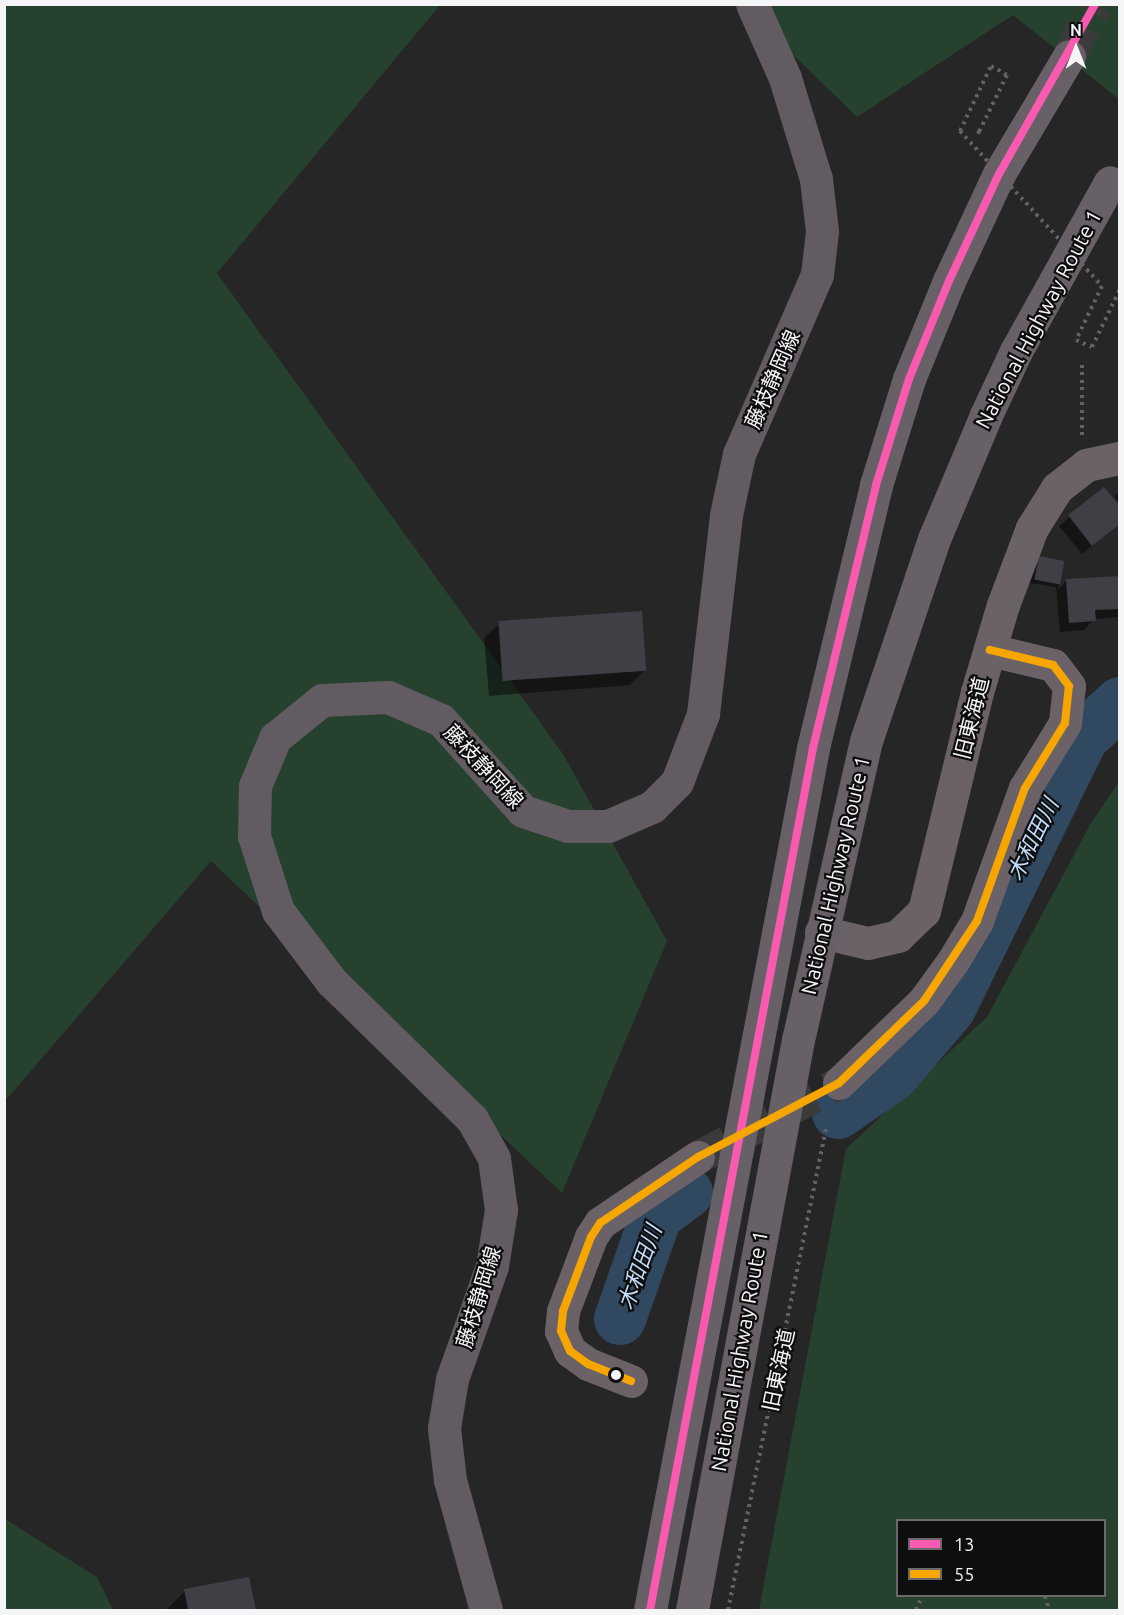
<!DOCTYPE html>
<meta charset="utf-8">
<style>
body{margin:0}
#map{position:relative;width:1124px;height:1615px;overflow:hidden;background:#262627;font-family:Ubuntu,"Noto Sans JP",sans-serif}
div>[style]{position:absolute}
.green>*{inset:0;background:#27412f}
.shadow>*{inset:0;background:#0007}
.river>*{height:52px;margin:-26px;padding:0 26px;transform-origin:26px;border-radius:26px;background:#304860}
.building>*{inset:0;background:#413e45;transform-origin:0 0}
.street-tunnel>*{height:33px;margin-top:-16.5px;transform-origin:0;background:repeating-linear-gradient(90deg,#3b3b3c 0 33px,transparent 0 49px)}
.highway-tunnel>*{height:33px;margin-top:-16.5px;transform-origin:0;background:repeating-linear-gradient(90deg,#3b3b3c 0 33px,transparent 0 49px)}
.path>*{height:4px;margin-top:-2px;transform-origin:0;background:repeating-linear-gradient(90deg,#656063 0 3px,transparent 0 7.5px)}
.street>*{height:33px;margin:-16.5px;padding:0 16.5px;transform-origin:16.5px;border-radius:16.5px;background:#6b6268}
.secondary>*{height:33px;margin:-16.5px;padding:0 16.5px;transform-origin:16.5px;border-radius:16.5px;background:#635b62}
.highway>*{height:33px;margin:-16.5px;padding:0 16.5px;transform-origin:16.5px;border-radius:16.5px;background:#676067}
.path-bridge>*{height:4px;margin-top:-2px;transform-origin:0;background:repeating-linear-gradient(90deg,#656063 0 3px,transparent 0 7.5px)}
.bus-1>*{height:8px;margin:-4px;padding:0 4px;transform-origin:4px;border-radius:4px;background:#f75aaf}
.bus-2>*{height:8px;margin:-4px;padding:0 4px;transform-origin:4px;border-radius:4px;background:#f7a600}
.dots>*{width:16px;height:16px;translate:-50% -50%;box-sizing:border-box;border:3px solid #0f0e0f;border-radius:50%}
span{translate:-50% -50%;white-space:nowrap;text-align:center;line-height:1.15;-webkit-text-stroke:4.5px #0f0e0f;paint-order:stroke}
.street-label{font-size:21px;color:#f5f4f6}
.water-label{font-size:22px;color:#c2defc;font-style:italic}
.frame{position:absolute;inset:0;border:6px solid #f5f4f6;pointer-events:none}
.legend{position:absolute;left:896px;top:1519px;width:210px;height:78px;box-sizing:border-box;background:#0f0e0f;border:2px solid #6b6a6b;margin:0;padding:8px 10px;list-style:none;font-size:18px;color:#f5f4f6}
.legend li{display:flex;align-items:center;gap:12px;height:30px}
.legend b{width:30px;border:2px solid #6b6a6b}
.north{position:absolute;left:1046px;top:18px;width:60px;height:60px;-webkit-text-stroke:4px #0f0e0f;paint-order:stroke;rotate:0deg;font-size:16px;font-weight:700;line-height:24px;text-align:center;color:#f5f4f6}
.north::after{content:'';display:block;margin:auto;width:21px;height:27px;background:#f5f4f6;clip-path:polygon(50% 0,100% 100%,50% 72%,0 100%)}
</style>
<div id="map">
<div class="green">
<i style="clip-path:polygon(5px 5px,440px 5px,217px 273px,563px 754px,667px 941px,562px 1193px,211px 861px,5px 1101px)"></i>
<i style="clip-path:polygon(742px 5px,1119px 5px,1119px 99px,1013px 15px,857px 117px)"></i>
<i style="clip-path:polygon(evenodd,1119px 782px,1119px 1610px,759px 1610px,846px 1149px,987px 1017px,1091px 823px,1119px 782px,898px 1520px,1104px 1520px,1104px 1596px,898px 1596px,898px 1520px)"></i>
<i style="clip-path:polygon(5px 1519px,97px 1577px,113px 1610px,5px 1610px)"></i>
</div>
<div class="shadow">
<i style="clip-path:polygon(1104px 489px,1117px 526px,1082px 554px,1059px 526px)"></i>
<i style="clip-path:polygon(1120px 492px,1120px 506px,1115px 496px)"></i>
<i style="clip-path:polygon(1040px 557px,1064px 562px,1058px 590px,1066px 581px,1120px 578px,1120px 617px,1094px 619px,1084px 630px,1060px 632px,1056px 587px,1029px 583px)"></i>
<i style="clip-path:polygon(499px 624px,644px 671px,630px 685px,489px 696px,484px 638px)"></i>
<i style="clip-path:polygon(248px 1579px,254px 1610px,166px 1610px,185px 1591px)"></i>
</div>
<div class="river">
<i style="left:838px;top:1113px;width:65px;rotate:-34.4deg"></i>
<i style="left:892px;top:1076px;width:89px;rotate:-49.5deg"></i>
<i style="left:950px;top:1008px;width:301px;rotate:-63.9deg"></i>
<i style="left:1082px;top:738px;width:52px;rotate:-42.6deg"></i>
<i style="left:620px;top:1319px;width:109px;rotate:-70.7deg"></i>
<i style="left:656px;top:1216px;width:39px;rotate:-37deg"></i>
</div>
<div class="building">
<i style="clip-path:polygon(1104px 487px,1120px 506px,1120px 524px,1092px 546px,1068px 515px)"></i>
<i style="left:1039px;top:556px;width:26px;height:24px;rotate:11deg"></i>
<i style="clip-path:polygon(1120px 576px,1120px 609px,1095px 610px,1096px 621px,1069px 623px,1066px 579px)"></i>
<i style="left:642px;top:611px;width:60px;height:144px;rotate:86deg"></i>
<i style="clip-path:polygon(249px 1577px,256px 1610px,188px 1610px,184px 1589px)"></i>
</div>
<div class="street-tunnel">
<i style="left:698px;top:1157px;width:159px;rotate:-27.7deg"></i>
</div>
<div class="highway-tunnel">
<i style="left:1069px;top:56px;width:58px;rotate:-63.4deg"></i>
</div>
<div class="path">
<i style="left:960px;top:131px;width:72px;rotate:-64.5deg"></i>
<i style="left:991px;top:66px;width:18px;rotate:29deg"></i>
<i style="left:1007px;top:75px;width:66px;rotate:116.2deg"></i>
<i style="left:978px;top:134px;width:5px;rotate:-68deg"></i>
<i style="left:1102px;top:286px;width:60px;rotate:115.7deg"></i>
<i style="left:1076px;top:340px;width:17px;rotate:24deg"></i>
<i style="left:1092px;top:347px;width:64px;rotate:-64.2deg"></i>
<i style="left:1082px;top:435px;width:70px;rotate:-90deg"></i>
<i style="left:1045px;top:1596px;width:15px;rotate:74deg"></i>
<i style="left:728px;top:1610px;width:491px;rotate:-78.5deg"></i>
<i style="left:916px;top:1610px;width:15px;rotate:-67deg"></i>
</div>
<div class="street">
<i style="left:821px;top:932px;width:48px;rotate:13.2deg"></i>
<i style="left:868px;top:943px;width:31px;rotate:-13deg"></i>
<i style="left:898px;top:936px;width:36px;rotate:-44deg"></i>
<i style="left:924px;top:911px;width:225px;rotate:-76.4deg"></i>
<i style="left:977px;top:692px;width:91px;rotate:-73.4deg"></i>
<i style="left:1003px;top:605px;width:82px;rotate:-69.4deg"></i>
<i style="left:1032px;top:528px;width:47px;rotate:-58deg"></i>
<i style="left:1057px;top:488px;width:37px;rotate:-38deg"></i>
<i style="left:1086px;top:465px;width:35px;rotate:-12deg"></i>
<i style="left:839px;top:1083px;width:118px;rotate:-44deg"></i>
<i style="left:924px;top:1001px;width:49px;rotate:-54.1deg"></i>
<i style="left:953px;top:961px;width:47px;rotate:-59deg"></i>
<i style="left:977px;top:921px;width:141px;rotate:-70.2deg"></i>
<i style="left:1025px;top:788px;width:76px;rotate:-58.4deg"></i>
<i style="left:1065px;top:723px;width:37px;rotate:-84deg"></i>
<i style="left:1069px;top:686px;width:26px;rotate:-127deg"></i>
<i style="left:1053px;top:665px;width:65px;rotate:-166.6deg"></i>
<i style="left:631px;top:1381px;width:46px;rotate:-158.4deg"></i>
<i style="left:588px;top:1364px;width:22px;rotate:-144deg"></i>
<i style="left:570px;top:1351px;width:22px;rotate:-114deg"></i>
<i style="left:561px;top:1331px;width:20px;rotate:-84deg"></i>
<i style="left:563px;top:1311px;width:79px;rotate:-69.3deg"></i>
<i style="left:591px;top:1237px;width:17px;rotate:-57deg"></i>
<i style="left:600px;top:1223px;width:118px;rotate:-34deg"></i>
</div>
<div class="secondary">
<i style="left:486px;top:1610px;width:135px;rotate:-105.5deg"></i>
<i style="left:450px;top:1480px;width:52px;rotate:-96.6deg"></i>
<i style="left:444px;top:1428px;width:50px;rotate:-80.7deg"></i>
<i style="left:452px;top:1379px;width:120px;rotate:-70.5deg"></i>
<i style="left:492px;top:1266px;width:57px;rotate:-80.9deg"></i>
<i style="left:501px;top:1210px;width:52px;rotate:-97.7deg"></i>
<i style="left:494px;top:1158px;width:45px;rotate:-119.4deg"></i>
<i style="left:472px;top:1119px;width:197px;rotate:-135.6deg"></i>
<i style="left:331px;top:981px;width:88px;rotate:-127.1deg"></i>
<i style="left:278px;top:911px;width:79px;rotate:-107.7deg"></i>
<i style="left:254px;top:836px;width:50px;rotate:-88.9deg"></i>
<i style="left:255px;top:786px;width:52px;rotate:-67.4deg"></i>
<i style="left:275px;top:738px;width:60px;rotate:-39deg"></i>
<i style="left:322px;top:700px;width:66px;rotate:-2.6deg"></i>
<i style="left:388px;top:697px;width:58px;rotate:23.5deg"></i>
<i style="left:441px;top:720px;width:122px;rotate:48deg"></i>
<i style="left:523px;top:811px;width:47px;rotate:18.4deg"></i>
<i style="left:568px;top:826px;width:40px"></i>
<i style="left:608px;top:826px;width:48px;rotate:-23.4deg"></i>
<i style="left:652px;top:807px;width:35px;rotate:-45deg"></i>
<i style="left:677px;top:782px;width:73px;rotate:-69.1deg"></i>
<i style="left:703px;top:714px;width:200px;rotate:-83.4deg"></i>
<i style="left:726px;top:515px;width:62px;rotate:-78deg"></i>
<i style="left:739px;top:454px;width:195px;rotate:-66.5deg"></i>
<i style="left:817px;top:275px;width:44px;rotate:-83.5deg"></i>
<i style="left:822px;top:231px;width:52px;rotate:-96.6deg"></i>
<i style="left:816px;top:179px;width:106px;rotate:-107.1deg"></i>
<i style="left:785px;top:78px;width:81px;rotate:-114deg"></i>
</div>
<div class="highway">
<i style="left:650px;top:1610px;width:877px;rotate:-79.29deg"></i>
<i style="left:813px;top:748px;width:270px;rotate:-76.5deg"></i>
<i style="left:876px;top:485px;width:111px;rotate:-72.7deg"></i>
<i style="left:909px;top:379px;width:106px;rotate:-67.8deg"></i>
<i style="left:949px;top:281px;width:118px;rotate:-65deg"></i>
<i style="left:999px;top:174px;width:137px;rotate:-59.3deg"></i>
<i style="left:692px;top:1610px;width:580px;rotate:-79.47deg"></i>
<i style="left:798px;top:1040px;width:307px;rotate:-77.2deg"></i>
<i style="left:866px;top:741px;width:213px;rotate:-71.4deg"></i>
<i style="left:934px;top:539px;width:134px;rotate:-67.2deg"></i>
<i style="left:986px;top:415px;width:71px;rotate:-64.9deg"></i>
<i style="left:1016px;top:351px;width:193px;rotate:-60.9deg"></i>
</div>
<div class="path-bridge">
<i style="left:960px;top:131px;width:210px;rotate:47.5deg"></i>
</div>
<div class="bus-1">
<i style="left:650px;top:1610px;width:877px;rotate:-79.29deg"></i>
<i style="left:813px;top:748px;width:270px;rotate:-76.5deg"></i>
<i style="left:876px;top:485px;width:111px;rotate:-72.7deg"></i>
<i style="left:909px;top:379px;width:106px;rotate:-67.8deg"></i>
<i style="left:949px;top:281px;width:118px;rotate:-65deg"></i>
<i style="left:999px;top:174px;width:195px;rotate:-60.5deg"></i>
</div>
<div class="bus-2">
<i style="left:631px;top:1381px;width:46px;rotate:-158.4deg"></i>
<i style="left:588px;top:1364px;width:22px;rotate:-144deg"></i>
<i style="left:570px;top:1351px;width:22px;rotate:-114deg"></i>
<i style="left:561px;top:1331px;width:20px;rotate:-84deg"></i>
<i style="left:563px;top:1311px;width:79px;rotate:-69.3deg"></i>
<i style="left:591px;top:1237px;width:17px;rotate:-57deg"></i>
<i style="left:600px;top:1223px;width:118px;rotate:-34deg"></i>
<i style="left:698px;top:1157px;width:159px;rotate:-27.7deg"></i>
<i style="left:839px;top:1083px;width:118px;rotate:-44deg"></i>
<i style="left:924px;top:1001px;width:96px;rotate:-56.5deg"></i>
<i style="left:977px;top:921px;width:141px;rotate:-70.2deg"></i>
<i style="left:1025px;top:788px;width:76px;rotate:-58.4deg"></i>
<i style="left:1065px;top:723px;width:37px;rotate:-84deg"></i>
<i style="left:1069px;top:686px;width:26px;rotate:-127deg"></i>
<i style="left:1053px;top:665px;width:65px;rotate:-166.6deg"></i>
</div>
<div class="dots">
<i style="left:616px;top:1375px;background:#f5f4f6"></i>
</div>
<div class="street-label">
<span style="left:1038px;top:319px;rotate:-62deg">National Highway Route 1</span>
<span style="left:772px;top:379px;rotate:-66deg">藤枝静岡線</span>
<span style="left:971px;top:718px;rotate:-76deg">旧東海道</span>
<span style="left:484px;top:766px;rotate:47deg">藤枝静岡線</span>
<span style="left:835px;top:875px;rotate:-77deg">National Highway Route 1</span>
<span style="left:478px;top:1297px;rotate:-73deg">藤枝静岡線</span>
<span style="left:739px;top:1351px;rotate:-80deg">National Highway Route 1</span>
<span style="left:778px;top:1370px;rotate:-78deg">旧東海道</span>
</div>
<div class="water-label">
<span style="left:1032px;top:839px;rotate:-64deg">木和田川</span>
<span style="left:639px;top:1267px;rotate:-70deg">木和田川</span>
</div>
<div class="frame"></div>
<ul class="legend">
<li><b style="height:8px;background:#f75aaf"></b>13</li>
<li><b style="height:8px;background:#f7a600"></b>55</li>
</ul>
<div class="north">N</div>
</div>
